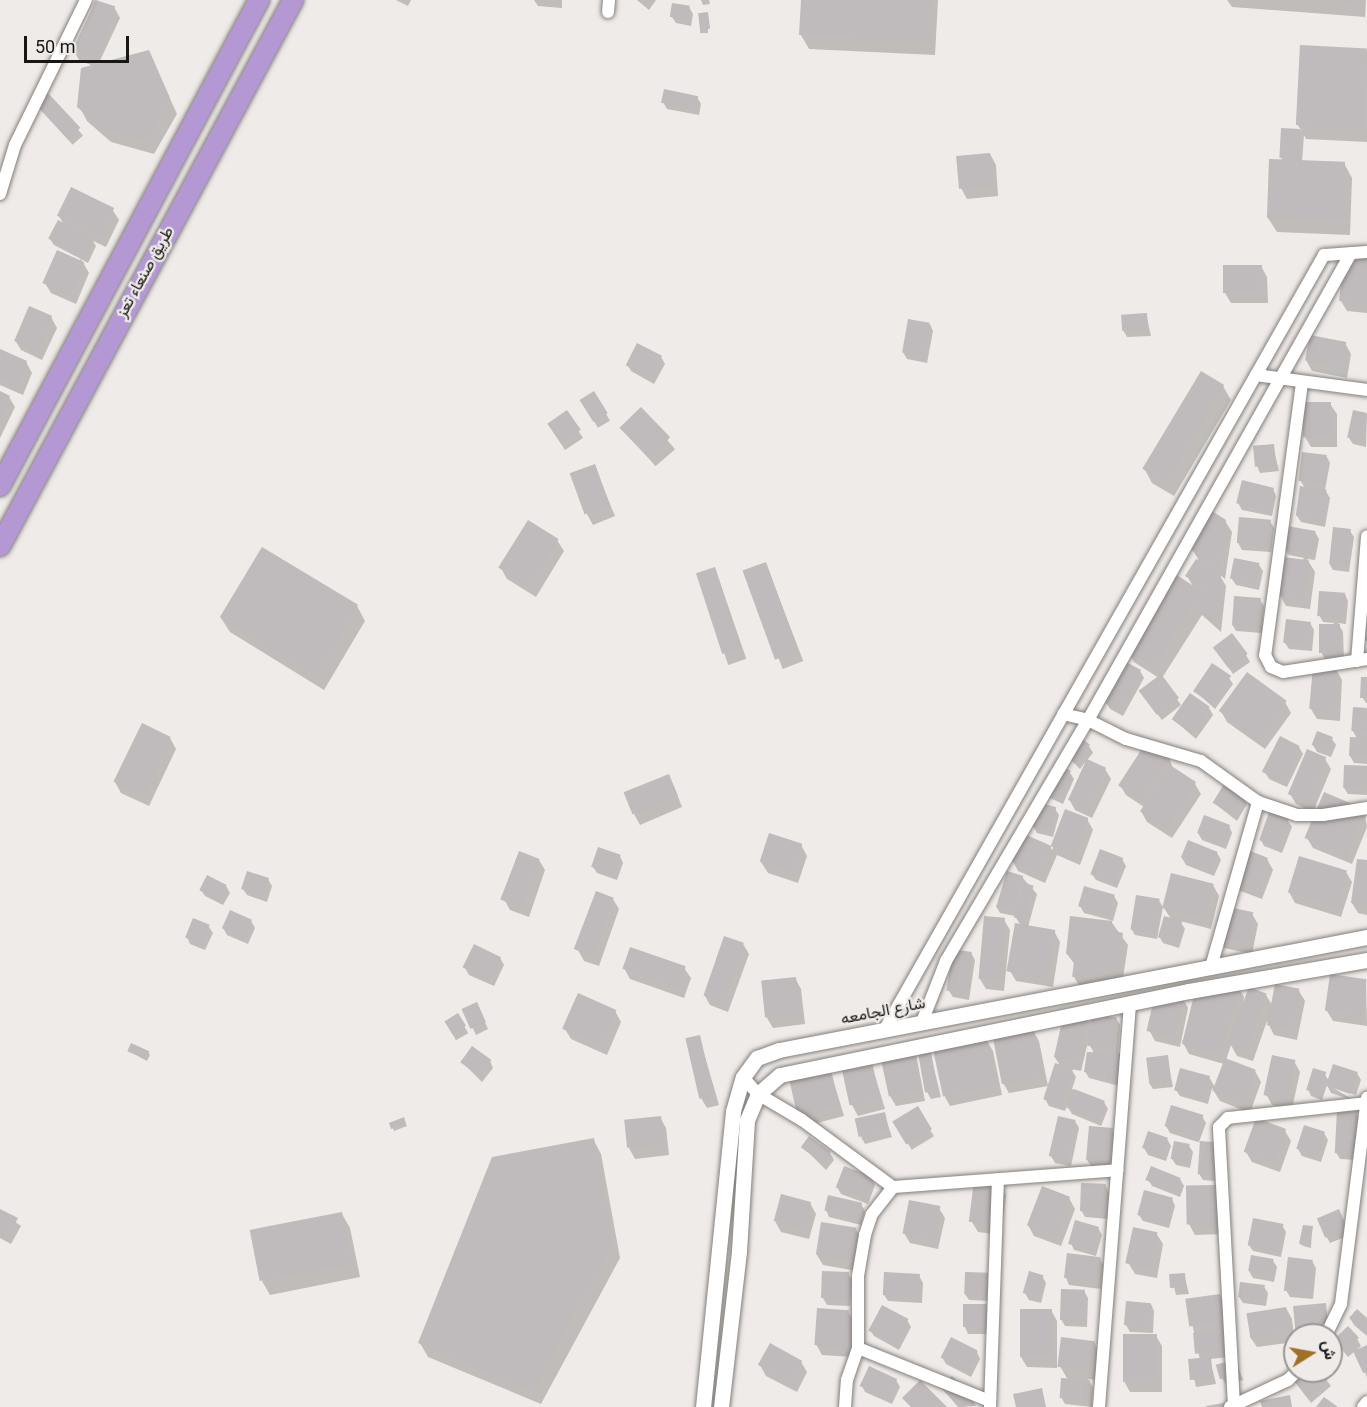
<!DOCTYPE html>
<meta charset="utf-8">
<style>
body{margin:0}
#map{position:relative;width:1367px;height:1407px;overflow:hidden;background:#efebe8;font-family:Roboto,Vazirmatn,sans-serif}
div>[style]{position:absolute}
.shadow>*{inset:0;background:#0003;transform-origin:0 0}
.building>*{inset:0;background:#bfbabb;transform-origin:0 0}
.roads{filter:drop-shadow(0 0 2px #827f7b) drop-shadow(0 0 2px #827f7b)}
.minor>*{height:12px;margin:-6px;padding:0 6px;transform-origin:6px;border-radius:6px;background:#fff}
.tertiary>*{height:15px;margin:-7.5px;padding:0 7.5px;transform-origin:7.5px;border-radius:7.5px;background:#fff}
.trunk>*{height:20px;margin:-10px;padding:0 10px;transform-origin:10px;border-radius:10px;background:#b398d4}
span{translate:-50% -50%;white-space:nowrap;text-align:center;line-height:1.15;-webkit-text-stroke:4.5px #efebe8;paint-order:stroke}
.street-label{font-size:16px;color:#181716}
.north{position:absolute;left:1283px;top:1323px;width:60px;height:60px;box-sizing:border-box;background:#efebe8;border:2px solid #999694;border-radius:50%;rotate:79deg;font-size:16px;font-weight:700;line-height:24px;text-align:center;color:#181716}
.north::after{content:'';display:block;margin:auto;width:21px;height:27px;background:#a26f26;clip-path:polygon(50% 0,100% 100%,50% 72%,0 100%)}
.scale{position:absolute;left:24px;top:36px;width:105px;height:27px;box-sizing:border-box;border:3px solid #181716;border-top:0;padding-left:8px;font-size:18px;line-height:21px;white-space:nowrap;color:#181716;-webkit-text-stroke:4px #efebe8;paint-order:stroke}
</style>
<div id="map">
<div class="shadow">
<i style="clip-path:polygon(96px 0,114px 7px,120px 18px,98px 65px,148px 51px,177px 114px,154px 154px,111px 142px,87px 121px,79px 106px,93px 66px,79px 60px,73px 49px)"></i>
<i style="clip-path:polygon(396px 0,411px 0,408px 6px)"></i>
<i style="clip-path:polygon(534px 0,562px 0,562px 8px,538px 6px)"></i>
<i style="clip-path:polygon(637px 0,656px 0,649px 10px)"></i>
<i style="clip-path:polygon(701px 0,709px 0,710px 4px,703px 5px)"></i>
<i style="clip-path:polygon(802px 0,938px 0,935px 55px,809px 49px,801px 35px)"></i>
<i style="clip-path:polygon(1227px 0,1366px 0,1365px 17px,1232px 7px)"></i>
<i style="clip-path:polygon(689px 7px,693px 14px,691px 26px,676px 23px,672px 17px)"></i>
<i style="left:700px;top:14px;width:8px;height:19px"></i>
<i style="clip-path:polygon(1367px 51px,1367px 142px,1306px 139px,1304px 135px,1302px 162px,1344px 163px,1352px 178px,1350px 235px,1277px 232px,1268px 218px,1282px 161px,1282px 129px,1301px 130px,1297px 124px)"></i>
<i style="left:47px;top:94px;width:55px;height:14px;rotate:49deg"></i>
<i style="clip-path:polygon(697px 97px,701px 104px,699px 115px,667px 109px,663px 102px)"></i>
<i style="clip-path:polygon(990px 154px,996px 165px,998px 196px,967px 199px,961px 188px)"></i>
<i style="clip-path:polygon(112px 209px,119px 220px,106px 247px,93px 241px,96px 246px,88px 263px,81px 259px,89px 273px,76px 304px,51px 293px,45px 283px,81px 259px,54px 245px,50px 239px,64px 225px,59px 216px)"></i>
<i style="clip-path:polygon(1367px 253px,1367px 313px,1347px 311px,1341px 301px)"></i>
<i style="clip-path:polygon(1261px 266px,1267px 277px,1268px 303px,1231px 303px,1225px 293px)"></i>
<i style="clip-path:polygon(1146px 314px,1151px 336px,1127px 337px,1123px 330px)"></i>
<i style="clip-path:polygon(51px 317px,57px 328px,42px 360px,21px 350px,15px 340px)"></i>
<i style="clip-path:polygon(930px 324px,933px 331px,927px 363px,907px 359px,903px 352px)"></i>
<i style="clip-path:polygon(1345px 343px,1351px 354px,1347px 378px,1312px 371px,1306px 360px)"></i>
<i style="clip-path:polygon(0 350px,26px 362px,32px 373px,23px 395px,0 385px)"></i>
<i style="clip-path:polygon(661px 357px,665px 364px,654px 384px,631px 371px,627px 364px)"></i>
<i style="clip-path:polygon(1223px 386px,1231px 400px,1174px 496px,1152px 483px,1144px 468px)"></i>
<i style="clip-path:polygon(0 392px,9px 397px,15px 407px,0 438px)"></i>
<i style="left:594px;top:393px;width:32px;height:14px;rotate:60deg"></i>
<i style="clip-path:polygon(1330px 404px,1337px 414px,1337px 447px,1311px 447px,1305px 437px)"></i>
<i style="left:641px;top:410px;width:52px;height:26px;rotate:49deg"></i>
<i style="clip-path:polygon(566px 412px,583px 438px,565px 450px,552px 430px)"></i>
<i style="clip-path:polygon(1354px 412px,1367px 414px,1366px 447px,1353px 444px,1349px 438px)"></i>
<i style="clip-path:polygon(1273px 445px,1279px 471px,1260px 473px,1257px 466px)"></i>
<i style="clip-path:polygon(1327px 457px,1330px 463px,1325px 490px,1330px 498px,1325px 527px,1301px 522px,1297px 516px,1305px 488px,1300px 480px)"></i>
<i style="clip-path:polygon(594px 466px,615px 516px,593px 525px,587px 514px)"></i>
<i style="clip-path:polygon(1273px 489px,1276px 496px,1272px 516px,1242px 510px,1238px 503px)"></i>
<i style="clip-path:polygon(1225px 521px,1232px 532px,1225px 579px,1219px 574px,1226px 586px,1221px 632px,1202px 615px,1162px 678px,1181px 705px,1162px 720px,1145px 698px,1159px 678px,1134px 662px,1126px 648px,1194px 588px,1187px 576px,1198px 559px,1192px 549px)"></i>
<i style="clip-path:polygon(1270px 521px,1274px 528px,1271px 552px,1242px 550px,1238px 543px)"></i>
<i style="clip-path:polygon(1350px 531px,1354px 537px,1349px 572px,1333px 570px,1329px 563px)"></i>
<i style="clip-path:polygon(1315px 532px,1319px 539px,1315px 560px,1307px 559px,1315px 572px,1310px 609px,1286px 606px,1280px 595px,1304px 558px,1289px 555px,1285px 549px)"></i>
<i style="clip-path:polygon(557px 540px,564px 551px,536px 597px,507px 579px,501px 568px)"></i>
<i style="left:766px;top:564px;width:104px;height:22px;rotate:69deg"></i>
<i style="clip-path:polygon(1259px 565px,1263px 571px,1259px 590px,1236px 585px,1232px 579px)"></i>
<i style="left:715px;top:568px;width:96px;height:19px;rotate:71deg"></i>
<i style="clip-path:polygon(1345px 594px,1348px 601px,1346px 624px,1338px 623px,1343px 632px,1344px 659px,1325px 659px,1321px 652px,1334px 623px,1323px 622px,1319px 615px)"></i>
<i style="clip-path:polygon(1260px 600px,1264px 606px,1262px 633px,1236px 631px,1232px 624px)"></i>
<i style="clip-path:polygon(357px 606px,365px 621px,324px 690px,230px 632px,221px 618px)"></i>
<i style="clip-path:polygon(1310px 623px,1314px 630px,1312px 651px,1289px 649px,1285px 643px)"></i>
<i style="clip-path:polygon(1219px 654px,1246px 655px,1250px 662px,1233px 674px)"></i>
<i style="clip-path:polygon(1336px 669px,1342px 680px,1340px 721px,1317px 719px,1311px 709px)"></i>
<i style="clip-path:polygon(1140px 671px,1144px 678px,1123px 716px,1110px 709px,1106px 702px)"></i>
<i style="clip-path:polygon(1229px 678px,1233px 684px,1215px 709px,1194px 690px)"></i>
<i style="clip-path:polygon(1367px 679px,1367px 704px,1362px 697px)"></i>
<i style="clip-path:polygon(1285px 702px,1291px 713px,1265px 749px,1227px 722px,1221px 711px)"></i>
<i style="clip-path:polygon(1209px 708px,1213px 715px,1196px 739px,1174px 720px)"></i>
<i style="clip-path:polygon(1367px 709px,1367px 764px,1354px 763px,1350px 756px,1357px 739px,1353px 731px)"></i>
<i style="clip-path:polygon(170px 738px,176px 749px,149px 806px,121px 793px,115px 782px)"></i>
<i style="clip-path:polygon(1332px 739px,1336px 745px,1331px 757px,1317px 752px,1313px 745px)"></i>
<i style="clip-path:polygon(1089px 746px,1093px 753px,1087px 760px,1105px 769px,1111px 779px,1092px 818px,1075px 810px,1069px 799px,1086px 761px,1080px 769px,1066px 755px)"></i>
<i style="clip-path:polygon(1299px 747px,1303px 754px,1287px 787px,1269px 779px,1265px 772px)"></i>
<i style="clip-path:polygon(1169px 757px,1173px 769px,1195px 784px,1201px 794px,1172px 838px,1147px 822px,1141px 811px,1144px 807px,1126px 795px,1120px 785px)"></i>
<i style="clip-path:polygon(1325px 759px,1331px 769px,1313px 812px,1296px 804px,1290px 794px)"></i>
<i style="clip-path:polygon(1367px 767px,1367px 795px,1348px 794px,1344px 788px)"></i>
<i style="clip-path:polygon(1070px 773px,1074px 779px,1063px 804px,1048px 797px)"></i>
<i style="clip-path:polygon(674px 786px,682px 807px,640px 825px,634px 814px)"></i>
<i style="clip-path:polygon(1243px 797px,1247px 804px,1237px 821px,1214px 803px)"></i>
<i style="clip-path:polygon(1055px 809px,1059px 815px,1053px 837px,1037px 833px,1033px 826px)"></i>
<i style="clip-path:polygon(1364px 810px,1367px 827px,1352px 864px,1313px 848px,1307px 838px)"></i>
<i style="clip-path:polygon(1066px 811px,1087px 819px,1093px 830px,1080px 865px,1057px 855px,1045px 883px,1018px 871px,1012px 860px,1050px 847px,1052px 850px)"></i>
<i style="clip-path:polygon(1288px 821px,1292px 827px,1282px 853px,1264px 846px,1261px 840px)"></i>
<i style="clip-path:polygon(1229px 826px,1232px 833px,1226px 849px,1202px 840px,1198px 833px)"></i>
<i style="clip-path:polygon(801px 845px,807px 856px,798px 883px,768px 873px,761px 862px)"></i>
<i style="clip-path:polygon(1217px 853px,1221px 860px,1214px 876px,1186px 865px,1182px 858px)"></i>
<i style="clip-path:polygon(620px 856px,623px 863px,617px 880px,597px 873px,593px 867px)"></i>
<i style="clip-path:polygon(1122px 859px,1126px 866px,1117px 888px,1096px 880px,1092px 874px)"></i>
<i style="clip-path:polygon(1267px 859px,1273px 870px,1262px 899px,1238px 890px,1232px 880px)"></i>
<i style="clip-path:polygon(539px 860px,545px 870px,529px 917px,510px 910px,504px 899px)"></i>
<i style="clip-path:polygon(1367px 861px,1367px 915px,1358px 913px,1352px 903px)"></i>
<i style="clip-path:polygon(1346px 872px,1352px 882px,1341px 917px,1295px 903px,1289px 892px)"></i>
<i style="clip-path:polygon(1022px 877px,1037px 894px,1028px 927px,1054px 931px,1060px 942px,1053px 987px,1016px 981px,1010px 971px,1021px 926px,1015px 916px,1000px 913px,996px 906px)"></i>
<i style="clip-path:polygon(268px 879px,272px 886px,267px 902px,247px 895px,243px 889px)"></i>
<i style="clip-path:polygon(1213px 885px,1219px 896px,1211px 929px,1180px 921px,1185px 929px,1179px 948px,1163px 943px,1159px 936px,1171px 919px,1164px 908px)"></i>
<i style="clip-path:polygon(226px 886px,230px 893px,223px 905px,205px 896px,201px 890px)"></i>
<i style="clip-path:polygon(1114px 896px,1118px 903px,1113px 921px,1110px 920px,1128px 945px,1123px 978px,1080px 987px,1074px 977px,1075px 965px,1067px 954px,1110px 920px,1084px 913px,1080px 906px)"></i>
<i style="clip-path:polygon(613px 899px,619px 909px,599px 966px,584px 961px,578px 950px)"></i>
<i style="clip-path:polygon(1159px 901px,1163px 907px,1157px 939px,1135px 935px,1131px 928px)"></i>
<i style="clip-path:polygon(1252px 914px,1258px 924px,1252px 954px,1224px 948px,1218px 937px)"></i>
<i style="clip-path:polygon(1004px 920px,1010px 930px,1004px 991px,986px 989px,980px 979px)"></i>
<i style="clip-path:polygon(251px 921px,255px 928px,248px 944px,227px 935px,223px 928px)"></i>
<i style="clip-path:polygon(209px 927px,213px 933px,205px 950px,190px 944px,187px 937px)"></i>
<i style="clip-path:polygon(743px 944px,749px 954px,728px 1012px,710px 1005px,704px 994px)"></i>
<i style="clip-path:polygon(971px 953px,975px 960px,969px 1000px,953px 997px,949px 991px)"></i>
<i style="clip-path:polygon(500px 958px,504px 965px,494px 986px,469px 975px,465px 968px)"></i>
<i style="clip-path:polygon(624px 968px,684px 968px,691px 978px,684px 998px,630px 979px)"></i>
<i style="clip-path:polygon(795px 978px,801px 989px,805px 1024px,773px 1028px,767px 1018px)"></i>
<i style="clip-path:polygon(1366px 981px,1367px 1026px,1333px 1021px,1327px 1011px)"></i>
<i style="clip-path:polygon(1238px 987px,1244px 997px,1242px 1013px,1266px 995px,1272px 1005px,1299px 991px,1305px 1001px,1297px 1040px,1274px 1035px,1267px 1021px,1253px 1061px,1237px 1056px,1231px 1045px,1226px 1060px,1255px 1071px,1261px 1082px,1250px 1113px,1220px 1101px,1212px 1088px,1208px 1104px,1180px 1096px,1176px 1090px,1209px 1077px,1215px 1087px,1224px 1064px,1189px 1054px,1182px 1041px)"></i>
<i style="clip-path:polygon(1182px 997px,1188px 1008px,1180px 1047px,1155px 1041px,1149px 1030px)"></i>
<i style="clip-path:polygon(464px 1009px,480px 1011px,488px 1029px,476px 1035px)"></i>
<i style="clip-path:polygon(615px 1011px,621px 1022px,607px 1055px,571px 1039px,565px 1029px)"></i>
<i style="left:458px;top:1015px;width:21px;height:14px;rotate:61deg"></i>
<i style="clip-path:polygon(1086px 1016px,1092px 1026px,1116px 1018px,1120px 1025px,1118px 1054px,1123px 1061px,1123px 1087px,1089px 1078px,1085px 1071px,1094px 1053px,1088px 1042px,1081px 1071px,1071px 1069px,1076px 1077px,1072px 1089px,1104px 1102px,1108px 1109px,1101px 1126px,1072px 1114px,1067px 1106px,1065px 1111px,1049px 1106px,1045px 1099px,1061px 1067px,1054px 1056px)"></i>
<i style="clip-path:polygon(1033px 1031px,1039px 1041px,1048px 1086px,1009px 1093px,1003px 1083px)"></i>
<i style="clip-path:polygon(699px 1036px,719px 1105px,707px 1108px,701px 1098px)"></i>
<i style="clip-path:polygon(987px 1041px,993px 1051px,1002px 1095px,950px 1106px,944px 1095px)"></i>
<i style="clip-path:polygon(929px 1048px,941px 1097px,931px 1099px,927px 1092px)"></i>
<i style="clip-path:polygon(881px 1050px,916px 1054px,925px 1101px,896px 1106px,890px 1096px)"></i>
<i style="clip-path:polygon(129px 1051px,148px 1052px,150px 1055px,147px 1061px)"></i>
<i style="clip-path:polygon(1167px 1057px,1173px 1087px,1153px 1089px,1149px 1083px)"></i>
<i style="clip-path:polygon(870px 1059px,885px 1109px,858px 1116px,852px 1105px)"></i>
<i style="clip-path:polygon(490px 1061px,493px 1068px,482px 1082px,462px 1062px)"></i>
<i style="clip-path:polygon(1294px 1061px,1300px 1072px,1292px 1109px,1272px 1105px,1266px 1094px)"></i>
<i style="clip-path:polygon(828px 1063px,844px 1116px,805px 1126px,799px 1115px)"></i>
<i style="clip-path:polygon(1324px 1073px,1329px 1081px,1357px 1073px,1361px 1080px,1356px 1095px,1330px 1086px,1355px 1101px,1331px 1093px,1327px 1085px,1322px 1100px,1311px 1096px,1308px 1089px)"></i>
<i style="left:917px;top:1108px;width:33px;height:26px;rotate:59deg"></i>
<i style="clip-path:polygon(884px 1113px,892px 1137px,865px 1144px,861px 1137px)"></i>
<i style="clip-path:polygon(1356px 1113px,1360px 1120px,1358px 1160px,1340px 1159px,1336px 1152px)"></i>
<i style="clip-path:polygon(1202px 1116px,1206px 1123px,1199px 1142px,1213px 1143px,1217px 1150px,1215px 1181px,1203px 1180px,1199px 1174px,1201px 1143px,1170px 1133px,1166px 1126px)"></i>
<i style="clip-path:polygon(660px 1117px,666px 1128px,669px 1155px,635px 1159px,629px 1148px)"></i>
<i style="clip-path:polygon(1075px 1121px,1079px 1128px,1071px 1166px,1055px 1163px,1051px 1156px)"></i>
<i style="clip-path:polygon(405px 1122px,407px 1126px,394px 1131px,393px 1128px)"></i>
<i style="clip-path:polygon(1112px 1130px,1116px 1137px,1113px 1168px,1091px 1166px,1087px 1160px)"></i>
<i style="clip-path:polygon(1285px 1131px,1291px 1141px,1280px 1172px,1252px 1162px,1246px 1152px)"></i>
<i style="clip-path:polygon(1324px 1133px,1328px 1140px,1321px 1162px,1302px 1156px,1298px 1149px)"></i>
<i style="clip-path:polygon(593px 1139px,601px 1154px,620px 1258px,541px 1404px,428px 1357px,420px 1343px)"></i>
<i style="clip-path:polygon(1167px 1139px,1171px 1146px,1166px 1161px,1148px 1155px,1144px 1148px)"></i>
<i style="clip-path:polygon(1189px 1146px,1193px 1152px,1190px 1168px,1176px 1165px,1172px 1159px)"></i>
<i style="clip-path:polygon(803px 1147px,830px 1153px,834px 1160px,826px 1170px)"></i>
<i style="clip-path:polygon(871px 1178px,875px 1185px,868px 1204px,841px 1194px,837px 1187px)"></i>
<i style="clip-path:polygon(1148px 1179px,1180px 1179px,1184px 1186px,1180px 1197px,1152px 1186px)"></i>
<i style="clip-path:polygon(1000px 1184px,1006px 1195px,1001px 1235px,978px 1232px,972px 1222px)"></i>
<i style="clip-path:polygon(1106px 1186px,1109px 1193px,1108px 1219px,1085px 1217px,1081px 1210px)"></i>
<i style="clip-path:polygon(1217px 1187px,1224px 1234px,1195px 1235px,1189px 1224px)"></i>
<i style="clip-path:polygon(1069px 1198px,1075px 1209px,1061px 1246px,1034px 1236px,1028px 1225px)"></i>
<i style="clip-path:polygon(1172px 1199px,1175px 1206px,1169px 1228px,1143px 1221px,1139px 1215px)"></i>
<i style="clip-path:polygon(810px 1203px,816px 1214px,809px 1239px,781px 1232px,775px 1221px)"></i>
<i style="clip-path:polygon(861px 1204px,865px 1211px,861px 1225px,829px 1217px,826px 1210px)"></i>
<i style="clip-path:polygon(939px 1208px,945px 1218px,938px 1249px,910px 1243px,904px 1233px)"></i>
<i style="clip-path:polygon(1339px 1210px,1350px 1235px,1330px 1243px,1326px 1236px)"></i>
<i style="clip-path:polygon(0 1211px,21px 1226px,11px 1244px,0 1238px)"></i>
<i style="clip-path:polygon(342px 1214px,350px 1228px,360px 1277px,270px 1295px,262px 1281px)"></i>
<i style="clip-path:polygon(1282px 1225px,1286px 1232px,1281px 1257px,1253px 1251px,1249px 1245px)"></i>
<i style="clip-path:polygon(1098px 1228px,1102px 1235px,1096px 1256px,1074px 1250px,1071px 1243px)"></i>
<i style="clip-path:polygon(1312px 1228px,1311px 1248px,1303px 1246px,1301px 1244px)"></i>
<i style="clip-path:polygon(856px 1229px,862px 1240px,857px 1271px,823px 1265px,817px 1255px)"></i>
<i style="clip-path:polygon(1156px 1233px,1163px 1244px,1157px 1278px,1135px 1274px,1129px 1264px)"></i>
<i style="clip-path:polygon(1100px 1259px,1104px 1266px,1101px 1289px,1069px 1285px,1066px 1278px)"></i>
<i style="clip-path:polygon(1273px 1261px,1277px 1267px,1274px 1282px,1253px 1278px,1249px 1271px)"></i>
<i style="clip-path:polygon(1312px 1261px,1316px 1268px,1313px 1299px,1290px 1297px,1286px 1290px)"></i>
<i style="clip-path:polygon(848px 1274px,852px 1280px,850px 1306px,827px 1305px,823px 1298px)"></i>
<i style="clip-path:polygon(1184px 1274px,1189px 1294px,1176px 1295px,1171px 1275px)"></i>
<i style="clip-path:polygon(988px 1275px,991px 1301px,969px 1300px,965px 1294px)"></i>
<i style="clip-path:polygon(919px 1276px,923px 1283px,922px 1303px,888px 1301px,884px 1295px)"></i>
<i style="clip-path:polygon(1042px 1276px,1046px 1283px,1041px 1303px,1029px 1300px,1025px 1293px)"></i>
<i style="clip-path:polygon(1264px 1287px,1268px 1293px,1266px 1306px,1243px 1303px,1239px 1297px)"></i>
<i style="clip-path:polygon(1084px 1291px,1088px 1298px,1087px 1327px,1065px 1326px,1061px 1319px)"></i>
<i style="clip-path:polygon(1220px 1296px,1226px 1306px,1231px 1357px,1210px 1359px,1216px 1384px,1196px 1387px,1190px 1361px,1200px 1360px,1187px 1300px)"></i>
<i style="clip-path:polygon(1151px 1304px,1154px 1311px,1153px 1333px,1130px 1332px,1126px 1325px)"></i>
<i style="clip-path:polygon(986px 1305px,990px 1334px,968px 1334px,965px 1327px)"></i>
<i style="clip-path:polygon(1325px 1305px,1331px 1333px,1300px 1335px,1296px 1329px)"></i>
<i style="clip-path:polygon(1286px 1308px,1292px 1319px,1295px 1342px,1257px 1347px,1250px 1337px)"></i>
<i style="clip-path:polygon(1051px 1310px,1057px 1321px,1057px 1368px,1027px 1367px,1021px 1357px)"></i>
<i style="clip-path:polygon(848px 1312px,855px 1322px,852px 1357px,822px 1355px,816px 1344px)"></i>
<i style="clip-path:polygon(1350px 1318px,1367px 1320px,1367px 1336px,1354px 1325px)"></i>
<i style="clip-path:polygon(907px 1320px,911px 1327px,899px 1350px,874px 1336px,870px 1330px)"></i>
<i style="clip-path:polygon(1156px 1336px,1162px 1346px,1162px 1392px,1130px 1392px,1124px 1381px)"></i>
<i style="clip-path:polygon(1357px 1339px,1361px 1346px,1356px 1350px,1367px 1346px,1367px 1377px,1355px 1351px,1348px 1357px,1339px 1346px)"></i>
<i style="clip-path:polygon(1094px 1342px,1100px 1353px,1097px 1380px,1088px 1379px,1093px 1388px,1092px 1407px,1065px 1404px,1061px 1397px,1068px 1380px,1060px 1366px)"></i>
<i style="clip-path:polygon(1331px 1346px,1341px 1359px,1331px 1367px)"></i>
<i style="clip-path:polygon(977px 1352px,980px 1359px,971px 1377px,946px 1364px,942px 1357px)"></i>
<i style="clip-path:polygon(1236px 1361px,1243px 1380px,1226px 1385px,1222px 1378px)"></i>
<i style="clip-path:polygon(801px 1362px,807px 1372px,797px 1392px,766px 1376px,760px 1365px)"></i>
<i style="clip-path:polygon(1311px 1371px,1320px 1371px,1331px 1386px,1311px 1403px,1296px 1383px)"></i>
<i style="clip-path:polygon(896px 1380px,900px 1387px,892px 1404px,865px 1392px,862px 1386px)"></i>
<i style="clip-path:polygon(942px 1388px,972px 1399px,976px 1406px,958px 1407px)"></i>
</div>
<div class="building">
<i style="left:95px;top:0;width:21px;height:55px;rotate:17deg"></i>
<i style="clip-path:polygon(801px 0,930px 0,928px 41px,799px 35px)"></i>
<i style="clip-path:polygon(1340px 0,1357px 0,1357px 3px,1340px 2px)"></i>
<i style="left:672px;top:3px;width:18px;height:14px;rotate:9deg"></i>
<i style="left:708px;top:12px;width:17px;height:10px;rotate:83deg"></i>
<i style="left:1300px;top:45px;width:67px;height:80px;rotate:3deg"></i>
<i style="clip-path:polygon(149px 50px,170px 98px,145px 141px,102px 128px,77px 107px,81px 68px)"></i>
<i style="left:664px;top:89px;width:35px;height:14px;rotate:12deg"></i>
<i style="left:47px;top:92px;width:49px;height:17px;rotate:47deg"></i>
<i style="left:1281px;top:128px;width:19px;height:30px;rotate:3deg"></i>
<i style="left:990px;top:153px;width:33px;height:34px;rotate:85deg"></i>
<i style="left:1269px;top:159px;width:76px;height:59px;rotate:2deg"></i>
<i style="left:71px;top:187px;width:48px;height:32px;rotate:26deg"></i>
<i style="left:58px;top:220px;width:40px;height:21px;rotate:28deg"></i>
<i style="clip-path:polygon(1345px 249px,1367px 251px,1367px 304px,1339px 301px)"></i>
<i style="left:57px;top:250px;width:30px;height:36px;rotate:24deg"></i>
<i style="left:1223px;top:265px;width:39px;height:28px"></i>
<i style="left:29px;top:306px;width:25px;height:38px;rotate:23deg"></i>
<i style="left:1147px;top:313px;width:16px;height:26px;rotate:86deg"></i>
<i style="left:908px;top:319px;width:22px;height:34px;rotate:10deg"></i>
<i style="left:1310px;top:335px;width:37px;height:26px;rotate:11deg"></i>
<i style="left:637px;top:343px;width:28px;height:25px;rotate:27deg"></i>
<i style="clip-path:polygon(0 349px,27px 361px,17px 386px,0 378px)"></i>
<i style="left:1201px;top:371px;width:27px;height:114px;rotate:31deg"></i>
<i style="clip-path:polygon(0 391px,10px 396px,0 417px)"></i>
<i style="left:594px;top:391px;width:26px;height:17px;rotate:58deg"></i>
<i style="left:1303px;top:402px;width:28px;height:35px"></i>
<i style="left:641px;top:407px;width:42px;height:30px;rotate:46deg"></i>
<i style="left:567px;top:410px;width:24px;height:24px;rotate:55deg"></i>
<i style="left:1353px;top:410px;width:14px;height:28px;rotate:12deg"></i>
<i style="left:1274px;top:444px;width:21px;height:21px;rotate:85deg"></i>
<i style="left:1302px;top:452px;width:25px;height:29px;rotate:7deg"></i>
<i style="left:595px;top:464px;width:44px;height:27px;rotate:70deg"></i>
<i style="left:1242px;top:480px;width:33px;height:24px;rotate:14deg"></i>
<i style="left:1300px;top:486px;width:27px;height:30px;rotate:8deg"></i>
<i style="clip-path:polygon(1212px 511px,1226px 520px,1220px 570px,1190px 549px)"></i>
<i style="left:1239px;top:517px;width:32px;height:26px;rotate:5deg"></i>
<i style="left:528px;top:520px;width:36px;height:56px;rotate:32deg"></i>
<i style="left:1287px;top:526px;width:29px;height:23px;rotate:10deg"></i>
<i style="left:1333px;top:527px;width:18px;height:36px;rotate:6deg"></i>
<i style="left:262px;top:547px;width:112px;height:82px;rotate:31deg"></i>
<i style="left:1283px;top:557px;width:26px;height:39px;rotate:7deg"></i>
<i style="left:1234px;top:558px;width:26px;height:21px;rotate:11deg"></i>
<i style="clip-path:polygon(1196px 559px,1221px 574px,1216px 623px,1197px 609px,1205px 588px,1185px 576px)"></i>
<i style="left:766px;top:562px;width:95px;height:25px;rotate:70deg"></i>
<i style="left:715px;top:567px;width:85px;height:20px;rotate:72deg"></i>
<i style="left:1172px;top:572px;width:35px;height:90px;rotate:33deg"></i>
<i style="left:1319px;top:591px;width:26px;height:25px;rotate:4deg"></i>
<i style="left:1234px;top:596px;width:27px;height:29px;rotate:4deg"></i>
<i style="clip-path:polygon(1365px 613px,1367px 613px,1367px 641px,1363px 640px)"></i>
<i style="left:1286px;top:619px;width:25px;height:24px;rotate:7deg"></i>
<i style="left:1319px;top:624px;width:21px;height:29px"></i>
<i style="left:1232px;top:633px;width:26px;height:24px;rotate:53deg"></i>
<i style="left:1126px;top:662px;width:17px;height:46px;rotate:28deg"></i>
<i style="left:1212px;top:663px;width:23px;height:34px;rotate:34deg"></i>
<i style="left:1313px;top:666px;width:24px;height:43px;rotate:5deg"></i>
<i style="left:1247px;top:672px;width:49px;height:48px;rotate:36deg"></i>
<i style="left:1161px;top:674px;width:30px;height:28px;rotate:53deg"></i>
<i style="clip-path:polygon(1361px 677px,1367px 677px,1367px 698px,1360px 698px)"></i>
<i style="left:1190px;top:693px;width:24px;height:32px;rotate:35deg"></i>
<i style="left:1353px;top:707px;width:14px;height:24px;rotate:4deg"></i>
<i style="left:142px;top:723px;width:32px;height:65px;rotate:26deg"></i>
<i style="left:1317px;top:731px;width:17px;height:15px;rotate:21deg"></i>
<i style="left:1079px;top:736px;width:14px;height:23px;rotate:39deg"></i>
<i style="left:1280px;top:736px;width:22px;height:40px;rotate:27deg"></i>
<i style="left:1350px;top:737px;width:17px;height:19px;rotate:3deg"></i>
<i style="left:1147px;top:741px;width:27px;height:53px;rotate:33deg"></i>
<i style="left:1307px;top:749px;width:21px;height:49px;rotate:23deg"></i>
<i style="left:1087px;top:759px;width:21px;height:45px;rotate:25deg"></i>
<i style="left:1054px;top:764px;width:18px;height:29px;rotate:22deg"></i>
<i style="left:1170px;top:765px;width:31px;height:55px;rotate:33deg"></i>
<i style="left:1344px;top:765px;width:23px;height:23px;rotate:2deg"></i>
<i style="left:669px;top:774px;width:24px;height:49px;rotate:68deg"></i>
<i style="left:1224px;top:784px;width:23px;height:22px;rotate:31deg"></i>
<i style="left:1324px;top:792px;width:44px;height:50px;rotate:23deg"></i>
<i style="left:1038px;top:802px;width:19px;height:25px;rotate:16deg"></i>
<i style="left:1065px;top:809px;width:25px;height:40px;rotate:21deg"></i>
<i style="left:1269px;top:812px;width:21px;height:30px;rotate:19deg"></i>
<i style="left:1204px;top:815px;width:28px;height:19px;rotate:21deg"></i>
<i style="left:769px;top:833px;width:35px;height:30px;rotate:18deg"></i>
<i style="left:1022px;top:833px;width:32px;height:30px;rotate:24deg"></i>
<i style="left:1188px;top:840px;width:32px;height:19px;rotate:22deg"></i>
<i style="left:598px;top:847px;width:24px;height:21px;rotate:19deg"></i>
<i style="left:1243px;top:848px;width:27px;height:34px;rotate:22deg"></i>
<i style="left:1100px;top:849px;width:25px;height:27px;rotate:21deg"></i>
<i style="left:519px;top:851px;width:22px;height:52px;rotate:21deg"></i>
<i style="left:1299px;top:856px;width:50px;height:38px;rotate:17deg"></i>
<i style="clip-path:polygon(1357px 859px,1367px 860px,1367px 905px,1351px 903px)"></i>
<i style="left:247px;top:871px;width:23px;height:19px;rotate:18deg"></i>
<i style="left:1007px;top:871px;width:17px;height:37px;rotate:17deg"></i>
<i style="left:1171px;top:873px;width:44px;height:36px;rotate:14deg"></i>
<i style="left:207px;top:875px;width:22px;height:17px;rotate:27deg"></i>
<i style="left:1025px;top:883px;width:9px;height:36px;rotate:18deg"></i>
<i style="left:1084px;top:886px;width:32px;height:21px;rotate:16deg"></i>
<i style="left:596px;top:891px;width:19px;height:62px;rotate:21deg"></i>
<i style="left:1136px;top:895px;width:24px;height:35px;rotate:9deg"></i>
<i style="left:1224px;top:906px;width:30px;height:32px;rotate:12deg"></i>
<i style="left:230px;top:910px;width:24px;height:20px;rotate:24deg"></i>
<i style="left:984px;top:916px;width:21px;height:63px;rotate:5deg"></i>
<i style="clip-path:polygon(1070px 916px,1112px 921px,1111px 930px,1123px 933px,1118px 968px,1072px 977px,1075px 955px,1066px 954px)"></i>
<i style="left:1164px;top:916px;width:19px;height:22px;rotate:16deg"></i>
<i style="left:193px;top:918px;width:18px;height:21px;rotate:22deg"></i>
<i style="left:1015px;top:923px;width:41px;height:49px;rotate:10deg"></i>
<i style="left:724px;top:936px;width:21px;height:63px;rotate:19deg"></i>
<i style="left:474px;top:944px;width:30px;height:26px;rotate:26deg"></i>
<i style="left:630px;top:947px;width:59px;height:23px;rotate:19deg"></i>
<i style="left:953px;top:949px;width:19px;height:42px;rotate:9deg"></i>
<i style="left:1330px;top:974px;width:37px;height:37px;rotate:8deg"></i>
<i style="left:796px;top:977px;width:37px;height:35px;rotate:84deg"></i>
<i style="left:1275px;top:984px;width:25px;height:42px;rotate:11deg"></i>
<i style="clip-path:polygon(1239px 985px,1220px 1055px,1182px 1044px,1195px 991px)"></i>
<i style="left:1249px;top:987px;width:19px;height:61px;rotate:21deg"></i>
<i style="left:1156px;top:990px;width:28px;height:42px;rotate:13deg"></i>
<i style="left:578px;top:993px;width:42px;height:39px;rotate:24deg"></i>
<i style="left:477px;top:1002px;width:22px;height:17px;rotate:66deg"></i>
<i style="left:1065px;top:1009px;width:23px;height:49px;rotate:13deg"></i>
<i style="left:458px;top:1013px;width:15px;height:16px;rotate:58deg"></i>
<i style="left:1091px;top:1014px;width:26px;height:32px;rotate:7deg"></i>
<i style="left:1034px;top:1029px;width:48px;height:42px;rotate:79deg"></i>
<i style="left:700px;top:1035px;width:62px;height:15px;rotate:77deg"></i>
<i style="left:987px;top:1039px;width:47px;height:55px;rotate:78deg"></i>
<i style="left:910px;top:1042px;width:49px;height:32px;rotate:78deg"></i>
<i style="left:131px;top:1043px;width:20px;height:9px;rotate:24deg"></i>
<i style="left:472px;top:1046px;width:24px;height:20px;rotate:36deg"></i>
<i style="left:930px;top:1046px;width:45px;height:13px;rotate:80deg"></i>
<i style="clip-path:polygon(1087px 1052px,1120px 1053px,1120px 1081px,1084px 1072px)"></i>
<i style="left:1168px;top:1055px;width:26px;height:22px;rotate:83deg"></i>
<i style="left:1272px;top:1055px;width:24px;height:41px;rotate:12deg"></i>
<i style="left:871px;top:1057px;width:43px;height:31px;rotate:78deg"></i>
<i style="left:1225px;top:1058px;width:33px;height:35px;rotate:21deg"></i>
<i style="left:829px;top:1061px;width:46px;height:43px;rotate:77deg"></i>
<i style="left:1055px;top:1063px;width:19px;height:38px;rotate:18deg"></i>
<i style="left:1333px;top:1064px;width:26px;height:23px;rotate:18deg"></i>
<i style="left:1180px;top:1068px;width:31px;height:23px;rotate:15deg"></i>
<i style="left:1313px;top:1068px;width:14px;height:23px;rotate:17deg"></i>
<i style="left:1074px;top:1089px;width:33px;height:20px;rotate:21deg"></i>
<i style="left:1171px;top:1105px;width:34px;height:22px;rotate:17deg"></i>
<i style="left:918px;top:1106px;width:27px;height:30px;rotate:59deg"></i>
<i style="left:1337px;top:1110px;width:20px;height:43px;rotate:3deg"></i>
<i style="left:885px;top:1112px;width:19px;height:31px;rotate:78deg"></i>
<i style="left:661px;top:1116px;width:28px;height:37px;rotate:84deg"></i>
<i style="left:1058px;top:1116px;width:18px;height:41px;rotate:13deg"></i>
<i style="clip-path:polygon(404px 1117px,406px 1124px,391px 1129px,389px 1123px)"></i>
<i style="left:1256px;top:1118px;width:32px;height:36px;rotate:20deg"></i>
<i style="left:1304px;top:1125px;width:22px;height:25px;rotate:18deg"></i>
<i style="left:1089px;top:1126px;width:24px;height:34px;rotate:5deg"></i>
<i style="left:1148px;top:1131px;width:21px;height:18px;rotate:19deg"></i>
<i style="left:809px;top:1136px;width:27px;height:14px;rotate:36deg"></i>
<i style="clip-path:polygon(594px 1138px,612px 1243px,532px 1391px,418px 1343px,492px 1157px)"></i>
<i style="left:1174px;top:1141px;width:16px;height:18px;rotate:11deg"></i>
<i style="left:1200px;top:1141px;width:14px;height:33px;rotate:4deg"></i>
<i style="left:844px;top:1166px;width:31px;height:23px;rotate:21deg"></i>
<i style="left:1151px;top:1166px;width:32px;height:15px;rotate:22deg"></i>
<i style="left:974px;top:1180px;width:26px;height:42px;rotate:7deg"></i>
<i style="left:1081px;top:1183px;width:25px;height:28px;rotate:2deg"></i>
<i style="left:1218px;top:1185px;width:39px;height:32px;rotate:89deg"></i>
<i style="left:1042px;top:1186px;width:30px;height:42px;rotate:21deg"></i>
<i style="left:1144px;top:1190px;width:30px;height:26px;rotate:15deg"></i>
<i style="left:781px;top:1194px;width:31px;height:28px;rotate:15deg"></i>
<i style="left:828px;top:1195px;width:35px;height:16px;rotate:13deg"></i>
<i style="left:909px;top:1200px;width:32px;height:34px;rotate:11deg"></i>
<i style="clip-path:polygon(0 1209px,18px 1218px,7px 1238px,0 1234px)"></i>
<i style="left:1339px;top:1209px;width:21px;height:24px;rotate:67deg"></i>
<i style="left:342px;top:1212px;width:52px;height:94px;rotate:79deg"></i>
<i style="left:1253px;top:1218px;width:31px;height:28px;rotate:11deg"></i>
<i style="left:1075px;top:1220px;width:25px;height:25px;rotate:16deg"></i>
<i style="left:821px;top:1222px;width:36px;height:33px;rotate:9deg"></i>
<i style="clip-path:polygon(1303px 1225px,1313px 1226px,1310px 1246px,1299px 1244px)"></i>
<i style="left:1133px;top:1227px;width:25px;height:37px;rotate:12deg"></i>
<i style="left:1067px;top:1253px;width:34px;height:25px;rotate:7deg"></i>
<i style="left:1251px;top:1255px;width:23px;height:16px;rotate:10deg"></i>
<i style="left:1288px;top:1257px;width:25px;height:34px;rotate:7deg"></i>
<i style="left:822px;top:1271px;width:27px;height:27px;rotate:2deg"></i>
<i style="left:1029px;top:1271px;width:15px;height:23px;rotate:16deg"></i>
<i style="left:884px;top:1272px;width:36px;height:23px;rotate:3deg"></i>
<i style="left:965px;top:1272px;width:24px;height:22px;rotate:2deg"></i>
<i style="left:1185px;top:1273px;width:14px;height:16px;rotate:86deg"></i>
<i style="left:1240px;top:1282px;width:25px;height:15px;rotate:7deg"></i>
<i style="left:1061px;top:1289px;width:24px;height:31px;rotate:2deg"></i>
<i style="left:1220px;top:1294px;width:28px;height:35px;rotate:82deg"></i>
<i style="left:1126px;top:1301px;width:25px;height:24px;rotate:5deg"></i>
<i style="left:1326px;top:1303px;width:24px;height:33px;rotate:85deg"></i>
<i style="left:963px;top:1304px;width:24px;height:23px"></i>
<i style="left:882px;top:1305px;width:30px;height:29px;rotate:28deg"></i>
<i style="left:1286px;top:1307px;width:25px;height:40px;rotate:81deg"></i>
<i style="left:817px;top:1308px;width:32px;height:37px;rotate:4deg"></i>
<i style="left:1020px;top:1309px;width:32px;height:48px"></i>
<i style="clip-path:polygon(1357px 1309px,1367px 1318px,1367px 1334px,1349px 1318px)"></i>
<i style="left:1348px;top:1326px;width:16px;height:20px;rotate:47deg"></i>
<i style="left:1226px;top:1330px;width:21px;height:33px;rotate:85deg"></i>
<i style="left:1123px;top:1334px;width:34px;height:48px"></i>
<i style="left:951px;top:1337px;width:30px;height:23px;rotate:27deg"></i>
<i style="left:1061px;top:1337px;width:34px;height:30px;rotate:7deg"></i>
<i style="left:770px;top:1343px;width:37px;height:25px;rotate:29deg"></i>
<i style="clip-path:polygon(1331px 1344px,1340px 1355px,1331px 1363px)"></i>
<i style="clip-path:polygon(1367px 1345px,1367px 1372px,1363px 1373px,1353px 1351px)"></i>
<i style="left:1211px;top:1357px;width:21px;height:23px;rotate:85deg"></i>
<i style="left:1236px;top:1359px;width:15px;height:21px;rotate:74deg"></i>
<i style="left:869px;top:1366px;width:31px;height:22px;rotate:25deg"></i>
<i style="clip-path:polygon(1308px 1371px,1322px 1371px,1328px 1379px,1307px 1397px,1295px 1382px)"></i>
<i style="clip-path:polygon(952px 1376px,973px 1398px,964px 1407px,959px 1407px,940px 1387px)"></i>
<i style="left:1061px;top:1378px;width:29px;height:20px;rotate:4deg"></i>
<i style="clip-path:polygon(920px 1380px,947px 1407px,911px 1407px,902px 1398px)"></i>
<i style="clip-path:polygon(1042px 1388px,1046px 1407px,1016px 1407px,1013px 1394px)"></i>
<i style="clip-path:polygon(1290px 1395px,1292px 1407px,1262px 1407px,1260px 1401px)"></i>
<i style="clip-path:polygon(1324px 1397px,1338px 1407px,1316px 1407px)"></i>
<i style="clip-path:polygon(1229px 1402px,1230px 1407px,1206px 1407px,1206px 1406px)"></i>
</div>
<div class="roads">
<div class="minor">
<i style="left:608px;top:12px;width:12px;rotate:-85deg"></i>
<i style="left:0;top:194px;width:51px;rotate:-73deg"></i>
<i style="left:15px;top:145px;width:161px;rotate:-63.9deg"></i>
<i style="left:1256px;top:375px;width:112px;rotate:7.7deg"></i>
<i style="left:1302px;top:383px;width:275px;rotate:97.7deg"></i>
<i style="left:1265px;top:655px;width:13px;rotate:63deg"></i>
<i style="left:1271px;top:667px;width:13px;rotate:23deg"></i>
<i style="left:1283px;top:672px;width:85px;rotate:-8.8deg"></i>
<i style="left:1357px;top:661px;width:125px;rotate:-85.4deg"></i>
<i style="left:1063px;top:714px;width:26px;rotate:13deg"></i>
<i style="left:1088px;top:720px;width:42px;rotate:26.6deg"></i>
<i style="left:1126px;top:739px;width:78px;rotate:16.3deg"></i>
<i style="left:1201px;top:761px;width:70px;rotate:35.7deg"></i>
<i style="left:1258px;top:802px;width:41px;rotate:18.4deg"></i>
<i style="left:1297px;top:815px;width:26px"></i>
<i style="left:1323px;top:815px;width:45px;rotate:-9deg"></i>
<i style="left:1211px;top:967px;width:172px;rotate:-74.1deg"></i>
<i style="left:922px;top:1022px;width:66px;rotate:-68.5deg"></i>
<i style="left:946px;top:961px;width:280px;rotate:-59.5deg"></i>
<i style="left:1088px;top:720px;width:536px;rotate:-60.61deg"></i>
<i style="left:885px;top:1029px;width:890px;rotate:-60.44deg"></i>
<i style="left:1324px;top:255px;width:43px;rotate:-4deg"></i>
<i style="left:743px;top:1077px;width:23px;rotate:49deg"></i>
<i style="left:758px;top:1094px;width:51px;rotate:30.6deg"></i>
<i style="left:802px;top:1120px;width:113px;rotate:36.4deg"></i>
<i style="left:893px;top:1187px;width:225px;rotate:-4.3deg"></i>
<i style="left:1326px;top:1335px;width:34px;rotate:-64deg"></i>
<i style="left:1341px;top:1304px;width:208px;rotate:-82.8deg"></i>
<i style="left:858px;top:1348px;width:142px;rotate:21.9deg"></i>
<i style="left:1234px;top:1406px;width:279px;rotate:-93.1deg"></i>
<i style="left:1219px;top:1127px;width:13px;rotate:-45deg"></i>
<i style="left:1228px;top:1118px;width:139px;rotate:-6.2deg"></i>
<i style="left:845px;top:1407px;width:27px;rotate:-86deg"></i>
<i style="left:847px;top:1380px;width:34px;rotate:-71deg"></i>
<i style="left:858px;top:1348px;width:72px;rotate:-90deg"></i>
<i style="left:858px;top:1276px;width:42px;rotate:-80.3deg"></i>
<i style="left:865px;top:1235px;width:22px;rotate:-72deg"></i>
<i style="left:872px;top:1214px;width:34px;rotate:-52deg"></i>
<i style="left:990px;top:1407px;width:228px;rotate:-88deg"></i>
<i style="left:1099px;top:1407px;width:404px;rotate:-85.6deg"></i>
<i style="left:1230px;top:1407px;width:64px;rotate:-25deg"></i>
<i style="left:1288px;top:1380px;width:13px;rotate:-45deg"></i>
<i style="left:1363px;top:1407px;width:6px;rotate:-51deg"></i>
</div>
<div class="tertiary">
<i style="left:703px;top:1407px;width:298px;rotate:-84.2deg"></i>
<i style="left:733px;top:1111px;width:35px;rotate:-74deg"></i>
<i style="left:743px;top:1077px;width:24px;rotate:-54deg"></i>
<i style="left:757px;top:1058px;width:23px;rotate:-20deg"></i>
<i style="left:779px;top:1050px;width:599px;rotate:-10.88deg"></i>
<i style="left:721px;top:1407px;width:157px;rotate:-83.4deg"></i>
<i style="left:739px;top:1251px;width:131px;rotate:-86.5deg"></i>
<i style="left:747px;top:1120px;width:28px;rotate:-67deg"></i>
<i style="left:758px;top:1094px;width:29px;rotate:-41deg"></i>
<i style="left:780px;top:1075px;width:418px;rotate:-11.6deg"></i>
<i style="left:1189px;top:991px;width:181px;rotate:-9.9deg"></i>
</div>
<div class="trunk">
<i style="left:0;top:486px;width:551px;rotate:-61.95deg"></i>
<i style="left:0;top:546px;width:620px;rotate:-61.78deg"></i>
</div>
</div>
<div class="street-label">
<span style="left:145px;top:272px;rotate:-61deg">طريق صنعاء تعز</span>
<span style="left:883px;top:1011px;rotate:-11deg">شارع الجامعه</span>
</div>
<div class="north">ش</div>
<div class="scale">50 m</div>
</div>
